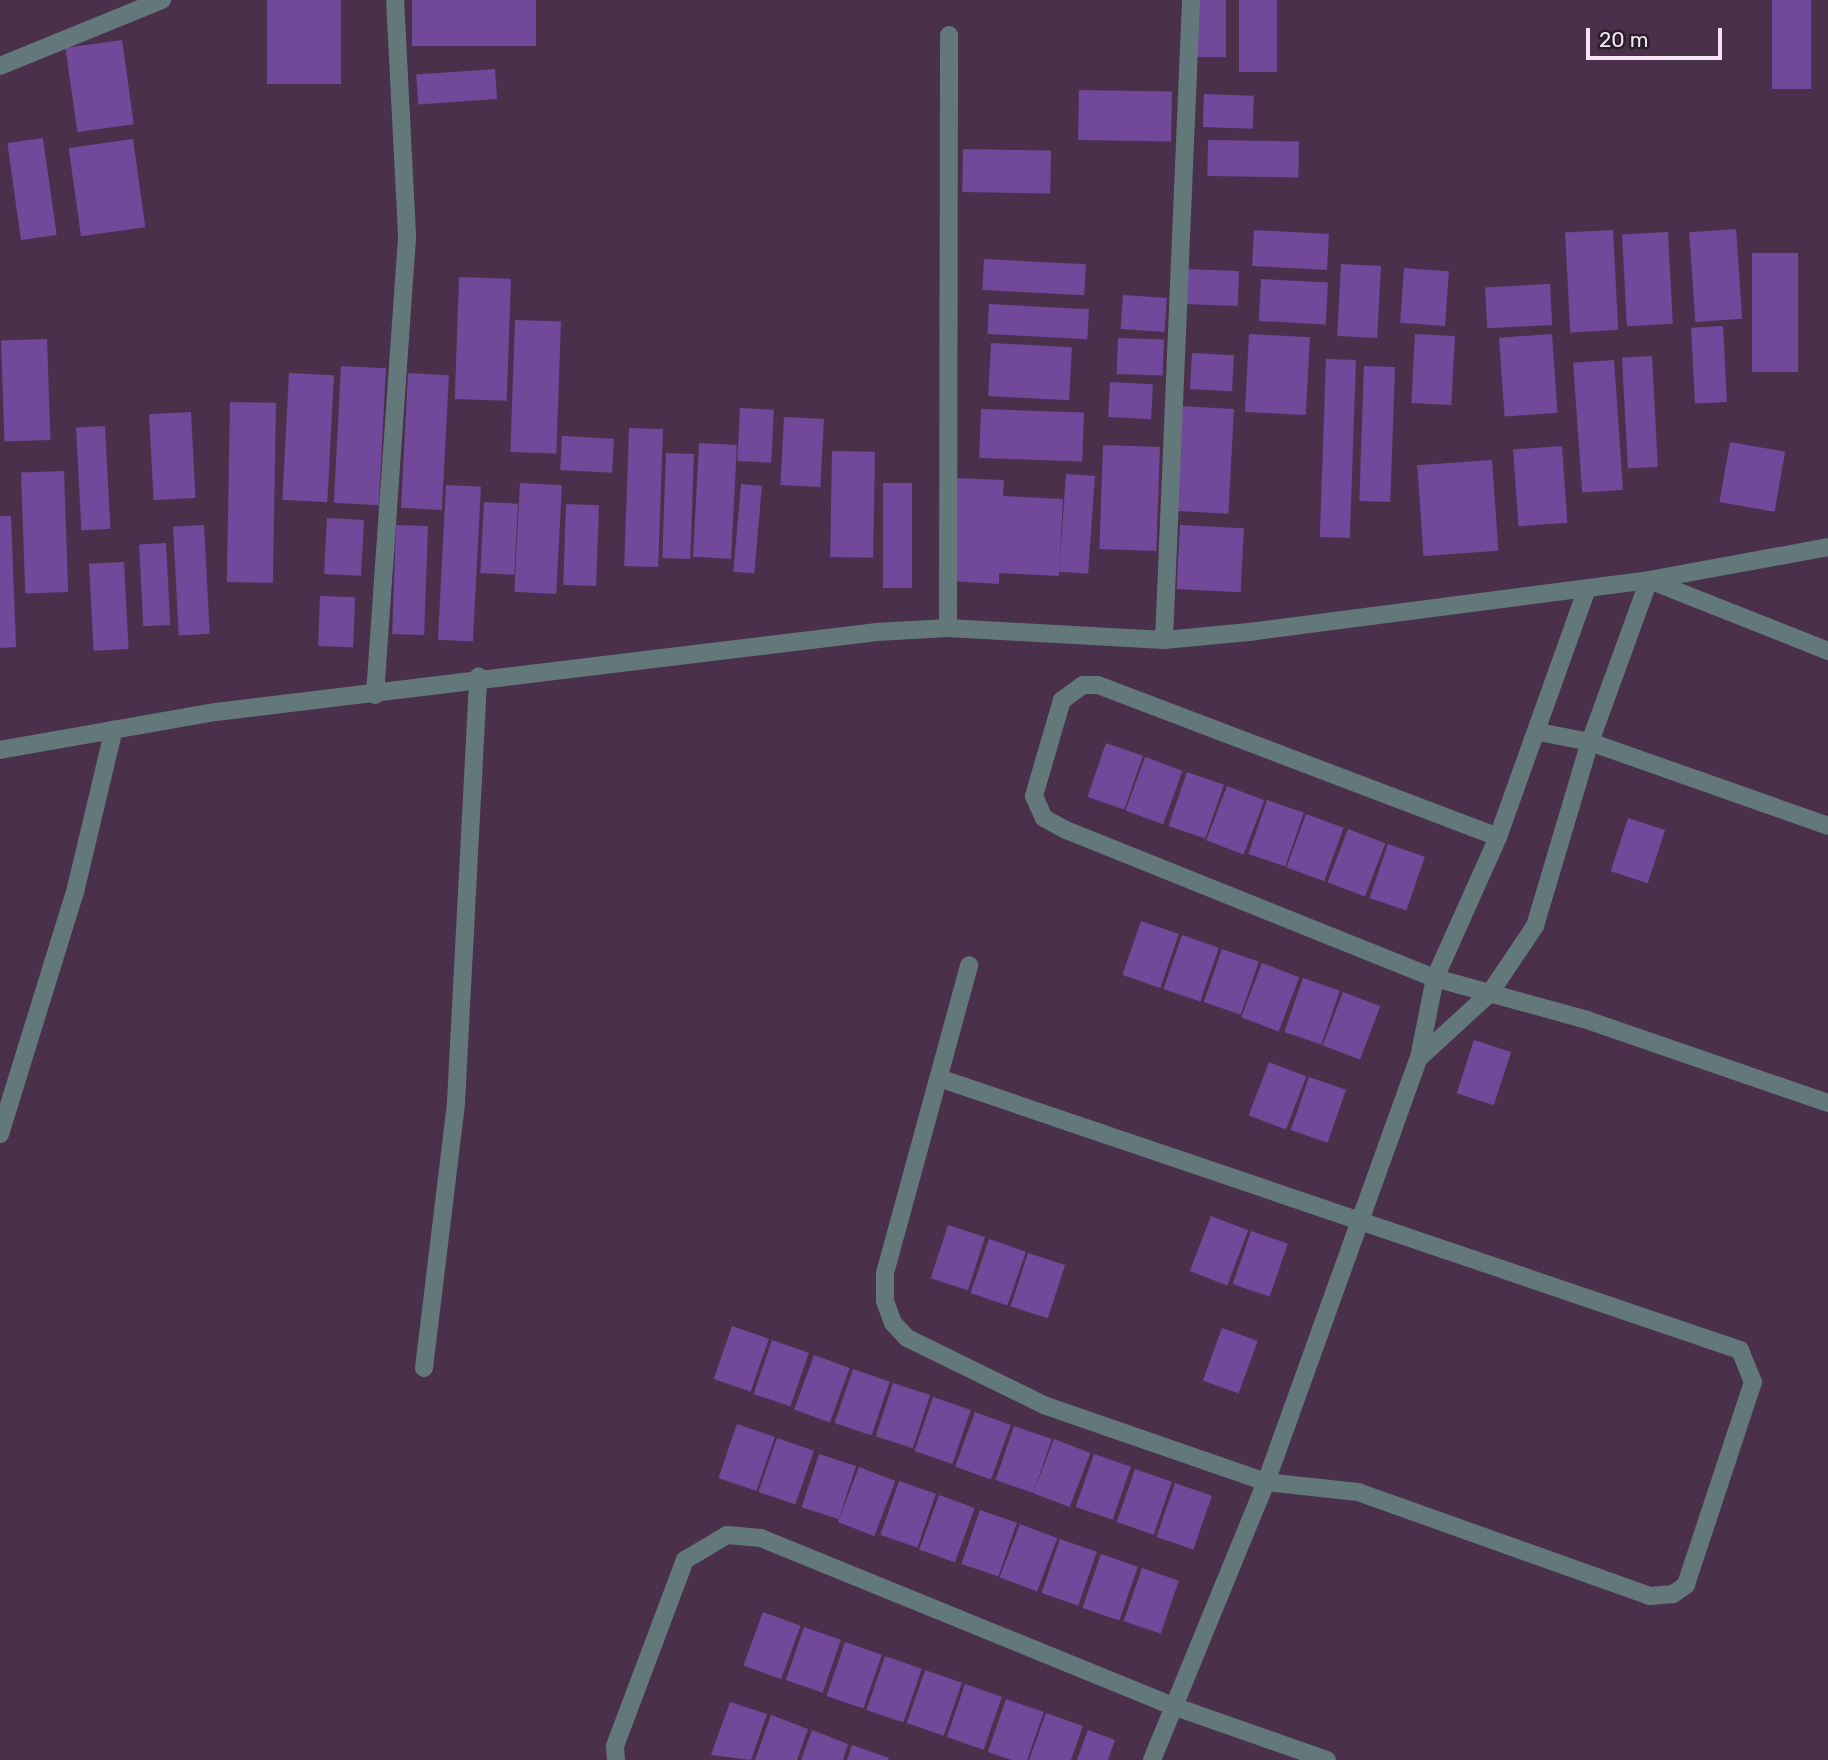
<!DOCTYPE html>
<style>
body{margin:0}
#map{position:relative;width:1828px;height:1760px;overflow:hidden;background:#4a304b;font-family:Rubik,sans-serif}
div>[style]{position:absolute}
.building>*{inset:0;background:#72489a;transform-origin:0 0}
.minor>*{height:18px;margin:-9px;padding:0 9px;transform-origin:9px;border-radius:9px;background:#63787b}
span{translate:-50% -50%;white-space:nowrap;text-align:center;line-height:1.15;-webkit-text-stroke:6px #291d29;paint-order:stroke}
.scale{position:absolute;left:1586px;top:28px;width:136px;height:32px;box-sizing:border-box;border:4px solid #f4e4f4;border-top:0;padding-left:9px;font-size:21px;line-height:24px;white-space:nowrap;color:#f4e4f4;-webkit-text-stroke:5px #291d29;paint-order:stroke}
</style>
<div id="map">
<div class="building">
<i style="left:267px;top:0;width:74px;height:84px"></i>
<i style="left:412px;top:0;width:124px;height:46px"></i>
<i style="left:1197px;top:0;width:29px;height:57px"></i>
<i style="left:1239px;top:0;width:38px;height:72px"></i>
<i style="left:1772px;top:0;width:39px;height:89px"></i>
<i style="left:122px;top:40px;width:85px;height:57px;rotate:82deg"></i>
<i style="left:495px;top:69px;width:30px;height:79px;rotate:86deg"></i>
<i style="left:1079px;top:90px;width:93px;height:50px;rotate:1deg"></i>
<i style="left:1204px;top:94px;width:50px;height:33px;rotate:2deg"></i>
<i style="left:43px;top:138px;width:98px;height:36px;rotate:82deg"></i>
<i style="left:133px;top:139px;width:89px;height:65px;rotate:82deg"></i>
<i style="left:1208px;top:140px;width:91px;height:36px;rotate:1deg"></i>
<i style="left:963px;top:149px;width:88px;height:43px;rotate:1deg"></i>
<i style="left:1736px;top:229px;width:90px;height:47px;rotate:86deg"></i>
<i style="left:1254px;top:230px;width:75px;height:36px;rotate:3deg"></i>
<i style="left:1613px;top:230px;width:100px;height:48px;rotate:87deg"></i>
<i style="left:1668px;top:232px;width:92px;height:46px;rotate:87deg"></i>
<i style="left:1752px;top:253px;width:46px;height:119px"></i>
<i style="left:984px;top:259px;width:102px;height:31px;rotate:3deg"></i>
<i style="left:1341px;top:264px;width:40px;height:72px;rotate:3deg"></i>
<i style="left:1404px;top:268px;width:45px;height:55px;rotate:4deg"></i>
<i style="left:1184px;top:269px;width:55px;height:35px;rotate:2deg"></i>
<i style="left:459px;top:277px;width:52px;height:122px;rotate:2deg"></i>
<i style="left:1261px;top:279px;width:67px;height:42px;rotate:3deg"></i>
<i style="left:1550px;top:284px;width:41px;height:65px;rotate:87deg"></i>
<i style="left:1123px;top:295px;width:44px;height:34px;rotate:4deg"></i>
<i style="left:989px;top:304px;width:100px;height:30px;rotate:3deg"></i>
<i style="left:515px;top:320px;width:46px;height:132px;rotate:2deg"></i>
<i style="left:1723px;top:326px;width:76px;height:32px;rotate:87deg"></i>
<i style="left:1249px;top:334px;width:61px;height:78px;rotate:3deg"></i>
<i style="left:1415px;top:334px;width:40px;height:69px;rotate:3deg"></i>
<i style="left:1552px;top:334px;width:79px;height:53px;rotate:86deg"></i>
<i style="left:1118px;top:338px;width:46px;height:36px;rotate:2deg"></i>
<i style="left:47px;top:339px;width:101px;height:46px;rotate:88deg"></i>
<i style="left:991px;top:343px;width:81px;height:53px;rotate:3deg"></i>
<i style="left:1192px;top:353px;width:42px;height:36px;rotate:3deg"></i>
<i style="left:1652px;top:356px;width:111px;height:30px;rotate:87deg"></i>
<i style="left:1326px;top:359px;width:30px;height:178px;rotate:2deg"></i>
<i style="left:1614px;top:360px;width:130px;height:41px;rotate:86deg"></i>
<i style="left:341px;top:366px;width:45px;height:137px;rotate:3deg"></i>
<i style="left:1364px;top:366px;width:31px;height:135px;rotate:2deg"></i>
<i style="left:289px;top:373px;width:45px;height:127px;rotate:3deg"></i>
<i style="left:408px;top:373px;width:41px;height:135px;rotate:3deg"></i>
<i style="left:1110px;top:382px;width:43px;height:35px;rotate:3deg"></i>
<i style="left:230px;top:402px;width:46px;height:180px;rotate:1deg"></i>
<i style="left:1179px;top:406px;width:55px;height:105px;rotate:3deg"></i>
<i style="left:740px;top:408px;width:34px;height:53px;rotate:3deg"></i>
<i style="left:981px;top:409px;width:103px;height:49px;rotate:2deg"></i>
<i style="left:191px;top:412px;width:86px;height:42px;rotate:87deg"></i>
<i style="left:784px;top:417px;width:40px;height:68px;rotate:3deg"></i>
<i style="left:105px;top:426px;width:103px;height:29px;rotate:87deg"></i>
<i style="left:629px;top:428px;width:34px;height:138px;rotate:2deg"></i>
<i style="left:562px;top:436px;width:52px;height:34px;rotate:3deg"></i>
<i style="left:1730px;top:442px;width:56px;height:61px;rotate:10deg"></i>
<i style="left:699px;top:443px;width:38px;height:114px;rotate:3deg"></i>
<i style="left:1103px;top:445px;width:57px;height:104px;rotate:2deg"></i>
<i style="left:1562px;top:446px;width:77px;height:49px;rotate:86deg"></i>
<i style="left:832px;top:451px;width:43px;height:106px;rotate:1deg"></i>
<i style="left:666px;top:453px;width:28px;height:105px;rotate:2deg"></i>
<i style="left:1492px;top:460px;width:91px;height:75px;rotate:86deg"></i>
<i style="left:64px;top:471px;width:121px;height:43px;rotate:88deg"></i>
<i style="left:1066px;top:474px;width:29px;height:98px;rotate:4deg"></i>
<i style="clip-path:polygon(956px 478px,1004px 480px,1003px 496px,1063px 499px,1059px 576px,999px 573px,999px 584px,951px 581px)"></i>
<i style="left:520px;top:483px;width:42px;height:109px;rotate:3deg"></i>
<i style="left:883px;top:483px;width:29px;height:105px"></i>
<i style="left:741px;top:484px;width:21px;height:88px;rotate:5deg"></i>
<i style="left:446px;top:485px;width:35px;height:155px;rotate:3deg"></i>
<i style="left:484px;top:502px;width:34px;height:71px;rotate:3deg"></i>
<i style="left:566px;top:504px;width:33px;height:81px;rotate:2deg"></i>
<i style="clip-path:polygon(0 516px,11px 516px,16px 647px,0 648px)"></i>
<i style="left:327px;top:518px;width:37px;height:56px;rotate:3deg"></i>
<i style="left:204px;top:525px;width:109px;height:31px;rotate:87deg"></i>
<i style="left:396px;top:525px;width:32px;height:109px;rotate:2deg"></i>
<i style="left:1180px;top:525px;width:64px;height:64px;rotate:3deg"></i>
<i style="left:166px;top:543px;width:82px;height:27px;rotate:87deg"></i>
<i style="left:124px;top:562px;width:87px;height:35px;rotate:87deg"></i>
<i style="left:320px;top:596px;width:35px;height:50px;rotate:2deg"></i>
<i style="left:1106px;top:743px;width:39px;height:57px;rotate:19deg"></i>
<i style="left:1145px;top:757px;width:40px;height:57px;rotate:20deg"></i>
<i style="left:1187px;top:772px;width:39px;height:57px;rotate:19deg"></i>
<i style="left:1227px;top:786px;width:40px;height:58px;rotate:21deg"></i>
<i style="left:1267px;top:800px;width:39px;height:57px;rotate:19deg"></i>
<i style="left:1306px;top:814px;width:40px;height:57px;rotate:20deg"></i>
<i style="left:1628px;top:818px;width:39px;height:56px;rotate:18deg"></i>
<i style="left:1348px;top:829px;width:40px;height:57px;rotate:21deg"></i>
<i style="left:1388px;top:844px;width:39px;height:57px;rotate:19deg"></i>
<i style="left:1141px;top:921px;width:40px;height:57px;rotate:19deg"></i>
<i style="left:1182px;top:935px;width:39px;height:57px;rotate:19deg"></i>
<i style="left:1222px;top:949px;width:39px;height:56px;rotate:19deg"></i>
<i style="left:1262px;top:963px;width:40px;height:58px;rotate:21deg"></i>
<i style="left:1303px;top:978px;width:39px;height:57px;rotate:19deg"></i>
<i style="left:1343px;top:992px;width:40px;height:57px;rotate:21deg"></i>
<i style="left:1474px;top:1040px;width:39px;height:56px;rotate:18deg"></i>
<i style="left:1269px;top:1062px;width:40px;height:57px;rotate:21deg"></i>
<i style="left:1309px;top:1077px;width:39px;height:56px;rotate:19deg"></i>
<i style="left:1211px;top:1216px;width:40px;height:59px;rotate:21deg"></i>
<i style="left:948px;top:1225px;width:39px;height:56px;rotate:18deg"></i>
<i style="left:1251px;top:1231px;width:39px;height:56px;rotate:19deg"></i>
<i style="left:989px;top:1239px;width:39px;height:57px;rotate:19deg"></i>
<i style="left:1028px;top:1253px;width:39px;height:56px;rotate:18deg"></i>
<i style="left:732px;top:1326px;width:39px;height:56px;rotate:19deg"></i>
<i style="left:1222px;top:1328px;width:38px;height:56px;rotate:20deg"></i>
<i style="left:772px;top:1340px;width:39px;height:57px;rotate:19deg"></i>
<i style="left:814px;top:1355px;width:38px;height:58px;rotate:20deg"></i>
<i style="left:853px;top:1369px;width:39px;height:57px;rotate:19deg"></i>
<i style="left:893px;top:1383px;width:39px;height:56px;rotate:18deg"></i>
<i style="left:933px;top:1397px;width:40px;height:57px;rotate:19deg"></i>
<i style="left:975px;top:1412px;width:38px;height:58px;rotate:20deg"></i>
<i style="left:737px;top:1424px;width:40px;height:57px;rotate:19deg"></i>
<i style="left:1014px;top:1426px;width:40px;height:57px;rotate:19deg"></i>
<i style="left:777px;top:1438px;width:39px;height:57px;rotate:19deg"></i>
<i style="left:1054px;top:1439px;width:39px;height:58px;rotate:21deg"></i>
<i style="left:819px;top:1454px;width:39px;height:56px;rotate:18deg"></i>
<i style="left:1094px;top:1454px;width:39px;height:56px;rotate:19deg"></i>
<i style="left:859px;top:1467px;width:39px;height:59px;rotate:21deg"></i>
<i style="left:1135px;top:1469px;width:39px;height:56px;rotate:19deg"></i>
<i style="left:899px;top:1481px;width:39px;height:57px;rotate:19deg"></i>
<i style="left:1175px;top:1483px;width:39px;height:57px;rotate:19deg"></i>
<i style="left:939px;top:1495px;width:38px;height:58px;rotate:20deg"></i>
<i style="left:980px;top:1510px;width:39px;height:57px;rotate:19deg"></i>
<i style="left:1020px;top:1524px;width:40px;height:57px;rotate:21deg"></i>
<i style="left:1060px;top:1539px;width:39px;height:57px;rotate:19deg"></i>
<i style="left:1101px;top:1554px;width:39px;height:57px;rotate:19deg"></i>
<i style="left:1142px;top:1568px;width:39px;height:56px;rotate:19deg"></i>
<i style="left:763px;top:1612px;width:40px;height:57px;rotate:20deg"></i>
<i style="left:804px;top:1627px;width:39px;height:56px;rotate:19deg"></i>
<i style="left:845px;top:1642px;width:39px;height:57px;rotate:19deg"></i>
<i style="left:885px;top:1656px;width:39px;height:57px;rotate:19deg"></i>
<i style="left:925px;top:1670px;width:39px;height:56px;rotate:19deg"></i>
<i style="left:965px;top:1684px;width:39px;height:56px;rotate:19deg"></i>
<i style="left:1006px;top:1699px;width:40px;height:56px;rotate:19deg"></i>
<i style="clip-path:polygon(730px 1702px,767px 1714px,751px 1760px,711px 1755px)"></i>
<i style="clip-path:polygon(1046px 1713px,1083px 1726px,1071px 1760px,1029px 1760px)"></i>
<i style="clip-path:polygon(771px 1715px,808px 1729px,797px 1760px,755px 1760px)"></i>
<i style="clip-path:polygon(812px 1730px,848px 1744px,843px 1760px,801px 1760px)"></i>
<i style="clip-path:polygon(1088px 1730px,1115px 1740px,1108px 1760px,1077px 1760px)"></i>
<i style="clip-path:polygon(852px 1745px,889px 1758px,888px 1760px,847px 1760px)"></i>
</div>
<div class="minor">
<i style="left:0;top:66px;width:175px;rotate:-22.2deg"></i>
<i style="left:948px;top:628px;width:593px;rotate:-89.9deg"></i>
<i style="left:1164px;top:640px;width:641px;rotate:-87.58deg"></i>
<i style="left:375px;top:695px;width:461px;rotate:-86deg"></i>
<i style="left:407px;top:235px;width:235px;rotate:-92.9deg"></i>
<i style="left:1539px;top:732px;width:52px;rotate:11.1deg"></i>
<i style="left:1590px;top:742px;width:252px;rotate:19.4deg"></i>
<i style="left:0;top:750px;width:219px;rotate:-10deg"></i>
<i style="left:216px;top:712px;width:666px;rotate:-6.9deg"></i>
<i style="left:877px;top:632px;width:71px;rotate:-3.2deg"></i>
<i style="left:948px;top:628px;width:216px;rotate:3.2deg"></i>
<i style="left:1164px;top:640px;width:85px;rotate:-5.4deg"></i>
<i style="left:1249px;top:632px;width:403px;rotate:-7.4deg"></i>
<i style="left:1649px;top:580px;width:182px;rotate:-10.4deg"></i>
<i style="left:1498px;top:837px;width:429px;rotate:-159.2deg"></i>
<i style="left:1097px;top:685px;width:14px;rotate:180deg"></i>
<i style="left:1083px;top:685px;width:26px;rotate:144deg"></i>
<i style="left:1062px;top:700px;width:100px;rotate:106.3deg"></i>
<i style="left:1034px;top:796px;width:24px;rotate:66deg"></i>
<i style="left:1044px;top:818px;width:25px;rotate:29deg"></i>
<i style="left:1066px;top:830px;width:398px;rotate:21.9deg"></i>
<i style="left:1435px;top:978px;width:158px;rotate:15.4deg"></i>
<i style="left:1587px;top:1020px;width:255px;rotate:19deg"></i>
<i style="left:1419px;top:1058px;width:96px;rotate:-42.5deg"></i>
<i style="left:1490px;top:993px;width:81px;rotate:-56.1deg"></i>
<i style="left:1535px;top:926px;width:192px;rotate:-73.4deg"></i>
<i style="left:1590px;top:742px;width:172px;rotate:-70deg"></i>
<i style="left:1649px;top:580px;width:193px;rotate:21.6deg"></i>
<i style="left:942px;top:1079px;width:843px;rotate:18.76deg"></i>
<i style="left:1740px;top:1350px;width:35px;rotate:68deg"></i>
<i style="left:1753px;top:1382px;width:214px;rotate:108.3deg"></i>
<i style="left:1686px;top:1585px;width:16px;rotate:145deg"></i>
<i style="left:1673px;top:1594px;width:23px;rotate:175deg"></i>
<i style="left:1650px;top:1596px;width:310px;rotate:-160.4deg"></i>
<i style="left:1358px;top:1492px;width:93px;rotate:-173.8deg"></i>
<i style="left:1266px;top:1482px;width:233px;rotate:-160.9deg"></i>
<i style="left:1046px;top:1406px;width:155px;rotate:-153.9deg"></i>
<i style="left:907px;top:1338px;width:21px;rotate:-133deg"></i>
<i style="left:893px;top:1323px;width:23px;rotate:-110deg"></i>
<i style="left:885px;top:1301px;width:28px;rotate:-90deg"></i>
<i style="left:885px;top:1273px;width:319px;rotate:-74.7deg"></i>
<i style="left:0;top:1134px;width:257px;rotate:-72.8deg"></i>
<i style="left:76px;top:888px;width:163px;rotate:-76.6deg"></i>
<i style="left:424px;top:1368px;width:268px;rotate:-83.1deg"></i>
<i style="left:456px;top:1102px;width:426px;rotate:-87deg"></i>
<i style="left:616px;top:1760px;width:14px;rotate:-94deg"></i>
<i style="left:615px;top:1746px;width:199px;rotate:-69.4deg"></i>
<i style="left:685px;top:1560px;width:49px;rotate:-30.8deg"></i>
<i style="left:727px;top:1535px;width:34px;rotate:5deg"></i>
<i style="left:761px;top:1538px;width:445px;rotate:22.2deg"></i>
<i style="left:1173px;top:1706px;width:163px;rotate:19.3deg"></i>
<i style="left:1152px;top:1760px;width:300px;rotate:-67.7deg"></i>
<i style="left:1266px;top:1482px;width:451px;rotate:-70.2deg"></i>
<i style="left:1419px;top:1058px;width:82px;rotate:-78.7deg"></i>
<i style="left:1435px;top:978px;width:154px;rotate:-65.9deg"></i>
<i style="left:1498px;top:837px;width:263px;rotate:-70.3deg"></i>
</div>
<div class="scale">20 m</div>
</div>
